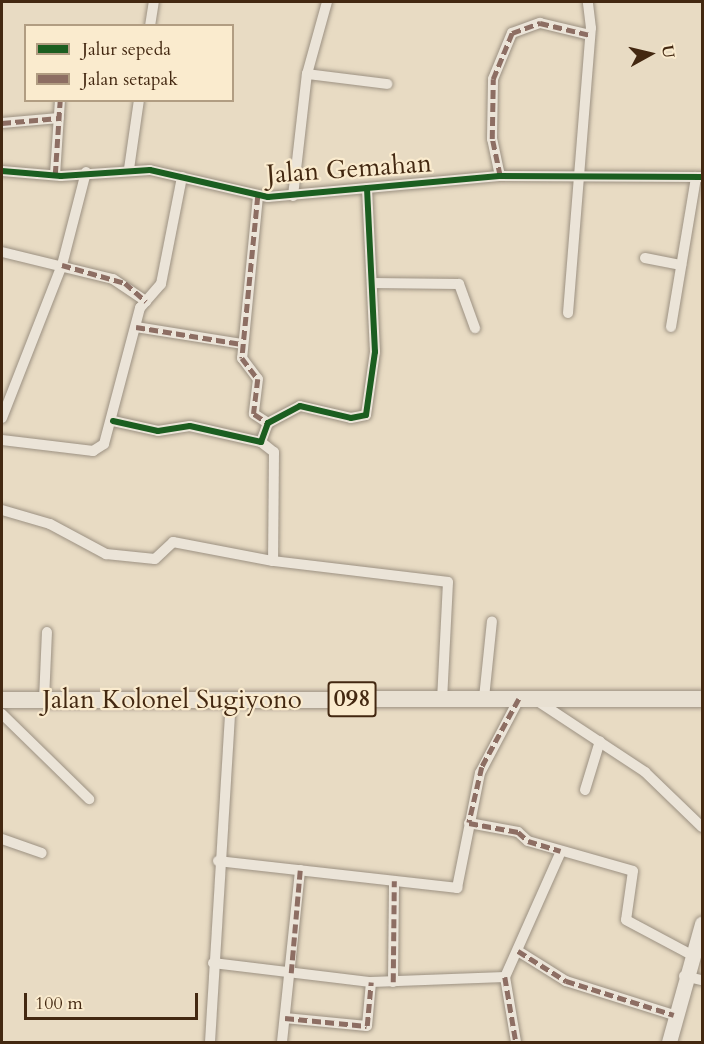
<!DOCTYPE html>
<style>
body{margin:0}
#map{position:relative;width:704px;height:1044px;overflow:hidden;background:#e8dbc3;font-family:Cardo,serif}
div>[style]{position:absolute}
.roads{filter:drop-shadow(0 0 2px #9c9182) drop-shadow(0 0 2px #9c9182)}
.street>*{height:10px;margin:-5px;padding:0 5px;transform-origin:5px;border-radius:5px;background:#ebe4d8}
.secondary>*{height:15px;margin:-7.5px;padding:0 7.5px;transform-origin:7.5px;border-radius:7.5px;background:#ebe4d8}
.primary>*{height:16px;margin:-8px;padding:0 8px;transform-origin:8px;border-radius:8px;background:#e8e0d2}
.quiet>*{height:4.5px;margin-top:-2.25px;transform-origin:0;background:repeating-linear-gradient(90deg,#8d6e63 0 9px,transparent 0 13.5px)}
.cycleway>*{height:6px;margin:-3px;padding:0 3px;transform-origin:3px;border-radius:3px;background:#1b5e20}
span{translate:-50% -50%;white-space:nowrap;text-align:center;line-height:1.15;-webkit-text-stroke:4.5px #faebce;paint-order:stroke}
.shield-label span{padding:2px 4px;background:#faebce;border:2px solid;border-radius:4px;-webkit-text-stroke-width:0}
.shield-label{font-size:24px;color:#432811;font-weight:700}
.street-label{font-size:26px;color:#432811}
.frame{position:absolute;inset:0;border:3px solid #432811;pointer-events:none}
.legend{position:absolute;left:24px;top:24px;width:210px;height:78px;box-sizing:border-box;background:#faebce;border:2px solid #b19d82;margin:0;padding:8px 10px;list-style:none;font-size:18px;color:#432811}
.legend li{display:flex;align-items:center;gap:12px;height:30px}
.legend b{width:30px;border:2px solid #b19d82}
.north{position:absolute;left:620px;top:24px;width:60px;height:60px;-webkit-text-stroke:4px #faebce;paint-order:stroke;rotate:82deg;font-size:16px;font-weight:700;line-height:24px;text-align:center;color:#432811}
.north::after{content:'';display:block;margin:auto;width:21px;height:27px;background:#432811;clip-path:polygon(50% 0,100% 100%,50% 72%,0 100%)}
.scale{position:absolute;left:24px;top:993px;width:174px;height:27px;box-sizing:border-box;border:3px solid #432811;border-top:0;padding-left:8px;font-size:18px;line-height:21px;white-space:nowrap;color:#432811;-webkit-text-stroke:4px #faebce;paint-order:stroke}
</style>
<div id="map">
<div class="roads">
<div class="street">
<i style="left:150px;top:26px;width:24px;rotate:-81deg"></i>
<i style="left:307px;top:74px;width:81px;rotate:7.1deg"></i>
<i style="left:2px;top:123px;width:57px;rotate:-5deg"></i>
<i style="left:129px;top:169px;width:70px;rotate:-81.8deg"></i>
<i style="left:2px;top:171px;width:59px;rotate:4.8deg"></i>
<i style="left:61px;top:176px;width:89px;rotate:-3.9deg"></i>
<i style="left:150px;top:170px;width:121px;rotate:12.9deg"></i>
<i style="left:268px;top:197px;width:232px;rotate:-5.2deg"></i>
<i style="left:499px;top:176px;width:203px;rotate:0.3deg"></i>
<i style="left:55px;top:175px;width:75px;rotate:-86.2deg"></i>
<i style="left:500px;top:176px;width:38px;rotate:-102deg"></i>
<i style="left:492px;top:139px;width:60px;rotate:-89deg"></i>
<i style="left:493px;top:79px;width:50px;rotate:-67.6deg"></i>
<i style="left:512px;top:33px;width:30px;rotate:-20deg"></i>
<i style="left:540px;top:23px;width:51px;rotate:13.5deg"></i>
<i style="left:258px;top:196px;width:163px;rotate:95.6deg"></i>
<i style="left:242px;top:358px;width:26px;rotate:53deg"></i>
<i style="left:258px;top:379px;width:35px;rotate:97deg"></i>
<i style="left:254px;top:414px;width:17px;rotate:33deg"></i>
<i style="left:293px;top:196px;width:123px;rotate:-83.5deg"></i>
<i style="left:307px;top:74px;width:75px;rotate:-74.5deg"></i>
<i style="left:2px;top:252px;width:114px;rotate:13.7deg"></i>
<i style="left:113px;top:279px;width:40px;rotate:34deg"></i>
<i style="left:645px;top:258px;width:37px;rotate:11deg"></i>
<i style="left:372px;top:283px;width:87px;rotate:0.7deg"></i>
<i style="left:459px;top:284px;width:47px;rotate:70deg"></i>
<i style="left:568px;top:313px;width:286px;rotate:-85.4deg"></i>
<i style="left:591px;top:28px;width:26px;rotate:-97deg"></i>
<i style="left:136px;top:327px;width:107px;rotate:9.1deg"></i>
<i style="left:671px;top:327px;width:152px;rotate:-80.5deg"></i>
<i style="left:2px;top:418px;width:164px;rotate:-68.6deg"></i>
<i style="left:62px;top:265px;width:96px;rotate:-75.5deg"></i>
<i style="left:113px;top:421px;width:46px;rotate:12.5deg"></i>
<i style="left:158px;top:431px;width:32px;rotate:-9deg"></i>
<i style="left:190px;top:426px;width:73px;rotate:12.7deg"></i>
<i style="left:261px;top:442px;width:20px;rotate:-70deg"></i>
<i style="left:268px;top:423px;width:36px;rotate:-28deg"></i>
<i style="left:300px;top:406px;width:52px;rotate:13.2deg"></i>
<i style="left:351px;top:418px;width:15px;rotate:-11deg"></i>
<i style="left:366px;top:415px;width:64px;rotate:-81.9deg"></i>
<i style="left:375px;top:352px;width:164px;rotate:-92.8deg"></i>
<i style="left:2px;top:440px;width:92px;rotate:6.9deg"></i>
<i style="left:93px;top:451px;width:13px;rotate:-32deg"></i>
<i style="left:104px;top:444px;width:141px;rotate:-75.2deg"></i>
<i style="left:140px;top:308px;width:32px;rotate:-49deg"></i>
<i style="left:161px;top:284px;width:109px;rotate:-78.9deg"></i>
<i style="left:261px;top:442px;width:16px;rotate:38deg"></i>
<i style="left:274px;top:452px;width:109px;rotate:90.5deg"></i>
<i style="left:2px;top:510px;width:50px;rotate:16.3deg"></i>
<i style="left:50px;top:524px;width:64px;rotate:28.2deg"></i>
<i style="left:106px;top:554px;width:49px;rotate:5.8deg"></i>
<i style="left:155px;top:559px;width:25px;rotate:-43deg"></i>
<i style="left:173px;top:542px;width:102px;rotate:10.8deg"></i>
<i style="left:273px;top:561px;width:176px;rotate:6.8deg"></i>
<i style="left:448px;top:582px;width:118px;rotate:92.9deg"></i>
<i style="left:484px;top:698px;width:77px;rotate:-84.1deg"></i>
<i style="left:44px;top:700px;width:68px;rotate:-87.5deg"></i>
<i style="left:536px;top:700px;width:131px;rotate:33.4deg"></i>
<i style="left:645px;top:772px;width:79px;rotate:44deg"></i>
<i style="left:2px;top:714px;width:122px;rotate:44.3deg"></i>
<i style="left:585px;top:790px;width:51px;rotate:-73deg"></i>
<i style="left:469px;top:823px;width:50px;rotate:10.4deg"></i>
<i style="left:518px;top:832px;width:13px;rotate:42deg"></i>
<i style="left:528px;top:841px;width:109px;rotate:15.9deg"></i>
<i style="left:633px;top:871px;width:49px;rotate:98.1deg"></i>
<i style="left:626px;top:920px;width:72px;rotate:28deg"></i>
<i style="left:2px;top:839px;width:42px;rotate:19.3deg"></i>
<i style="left:218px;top:861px;width:241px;rotate:6.4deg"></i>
<i style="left:457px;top:888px;width:117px;rotate:-78.7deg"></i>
<i style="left:480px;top:773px;width:84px;rotate:-62.2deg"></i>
<i style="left:518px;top:951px;width:57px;rotate:32deg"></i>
<i style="left:566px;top:981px;width:113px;rotate:17.5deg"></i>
<i style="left:213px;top:963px;width:159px;rotate:6.9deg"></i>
<i style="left:371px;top:982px;width:134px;rotate:-2.1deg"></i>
<i style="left:684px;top:976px;width:18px;rotate:13deg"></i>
<i style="left:393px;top:982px;width:101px;rotate:-89.4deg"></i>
<i style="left:285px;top:1018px;width:82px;rotate:5.6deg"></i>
<i style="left:367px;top:1026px;width:44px;rotate:-84.8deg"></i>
<i style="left:210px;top:1042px;width:344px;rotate:-86.5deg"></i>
<i style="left:282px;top:1042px;width:173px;rotate:-84deg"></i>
<i style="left:516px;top:1042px;width:66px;rotate:-99.6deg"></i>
<i style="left:505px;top:977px;width:138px;rotate:-66deg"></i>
</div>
<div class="secondary">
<i style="left:669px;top:1042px;width:123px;rotate:-74.4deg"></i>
</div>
<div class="primary">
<i style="left:2px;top:700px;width:700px;rotate:-0.08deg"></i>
</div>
</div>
<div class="quiet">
<i style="left:2px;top:123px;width:57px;rotate:-5deg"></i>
<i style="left:55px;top:175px;width:75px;rotate:-86.2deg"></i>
<i style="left:500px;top:176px;width:38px;rotate:-102deg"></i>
<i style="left:492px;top:139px;width:60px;rotate:-89deg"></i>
<i style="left:493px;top:79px;width:50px;rotate:-67.6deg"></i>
<i style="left:512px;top:33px;width:30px;rotate:-20deg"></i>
<i style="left:540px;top:23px;width:51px;rotate:13.5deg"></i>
<i style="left:258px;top:196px;width:163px;rotate:95.6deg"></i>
<i style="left:242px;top:358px;width:26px;rotate:53deg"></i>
<i style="left:258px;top:379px;width:35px;rotate:97deg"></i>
<i style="left:254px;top:414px;width:17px;rotate:33deg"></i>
<i style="left:62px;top:265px;width:66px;rotate:15.9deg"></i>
<i style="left:125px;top:283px;width:28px;rotate:41deg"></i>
<i style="left:136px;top:327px;width:107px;rotate:9.1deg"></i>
<i style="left:519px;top:699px;width:77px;rotate:118.6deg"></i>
<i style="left:482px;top:767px;width:57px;rotate:103.1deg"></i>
<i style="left:469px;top:823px;width:50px;rotate:10.4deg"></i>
<i style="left:518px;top:832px;width:13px;rotate:42deg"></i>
<i style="left:528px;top:841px;width:34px;rotate:17deg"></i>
<i style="left:518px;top:951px;width:57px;rotate:32deg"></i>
<i style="left:566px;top:981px;width:113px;rotate:17.5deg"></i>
<i style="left:291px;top:973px;width:103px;rotate:-85deg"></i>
<i style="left:505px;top:977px;width:66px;rotate:80.4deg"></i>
<i style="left:393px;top:982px;width:101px;rotate:-89.4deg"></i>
<i style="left:285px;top:1018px;width:82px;rotate:5.6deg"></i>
<i style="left:367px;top:1026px;width:44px;rotate:-84.8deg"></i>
</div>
<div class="cycleway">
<i style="left:2px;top:171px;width:59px;rotate:4.8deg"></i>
<i style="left:61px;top:176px;width:89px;rotate:-3.9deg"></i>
<i style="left:150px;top:170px;width:121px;rotate:12.9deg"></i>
<i style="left:268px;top:197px;width:232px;rotate:-5.2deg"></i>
<i style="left:499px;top:176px;width:203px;rotate:0.3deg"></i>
<i style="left:113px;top:421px;width:46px;rotate:12.5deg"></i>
<i style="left:158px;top:431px;width:32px;rotate:-9deg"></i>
<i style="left:190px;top:426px;width:73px;rotate:12.7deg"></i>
<i style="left:261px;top:442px;width:20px;rotate:-70deg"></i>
<i style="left:268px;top:423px;width:36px;rotate:-28deg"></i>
<i style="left:300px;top:406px;width:52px;rotate:13.2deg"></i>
<i style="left:351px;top:418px;width:15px;rotate:-11deg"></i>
<i style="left:366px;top:415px;width:64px;rotate:-81.9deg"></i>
<i style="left:375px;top:352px;width:164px;rotate:-92.8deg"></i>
</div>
<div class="shield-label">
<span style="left:352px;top:699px">098</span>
</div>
<div class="street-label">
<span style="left:349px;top:169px;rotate:-4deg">Jalan Gemahan</span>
<span style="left:172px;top:700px">Jalan Kolonel Sugiyono</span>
</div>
<div class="frame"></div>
<ul class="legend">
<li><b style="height:8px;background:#1b5e20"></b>Jalur sepeda</li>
<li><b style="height:8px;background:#8d6e63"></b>Jalan setapak</li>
</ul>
<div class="north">U</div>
<div class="scale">100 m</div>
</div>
